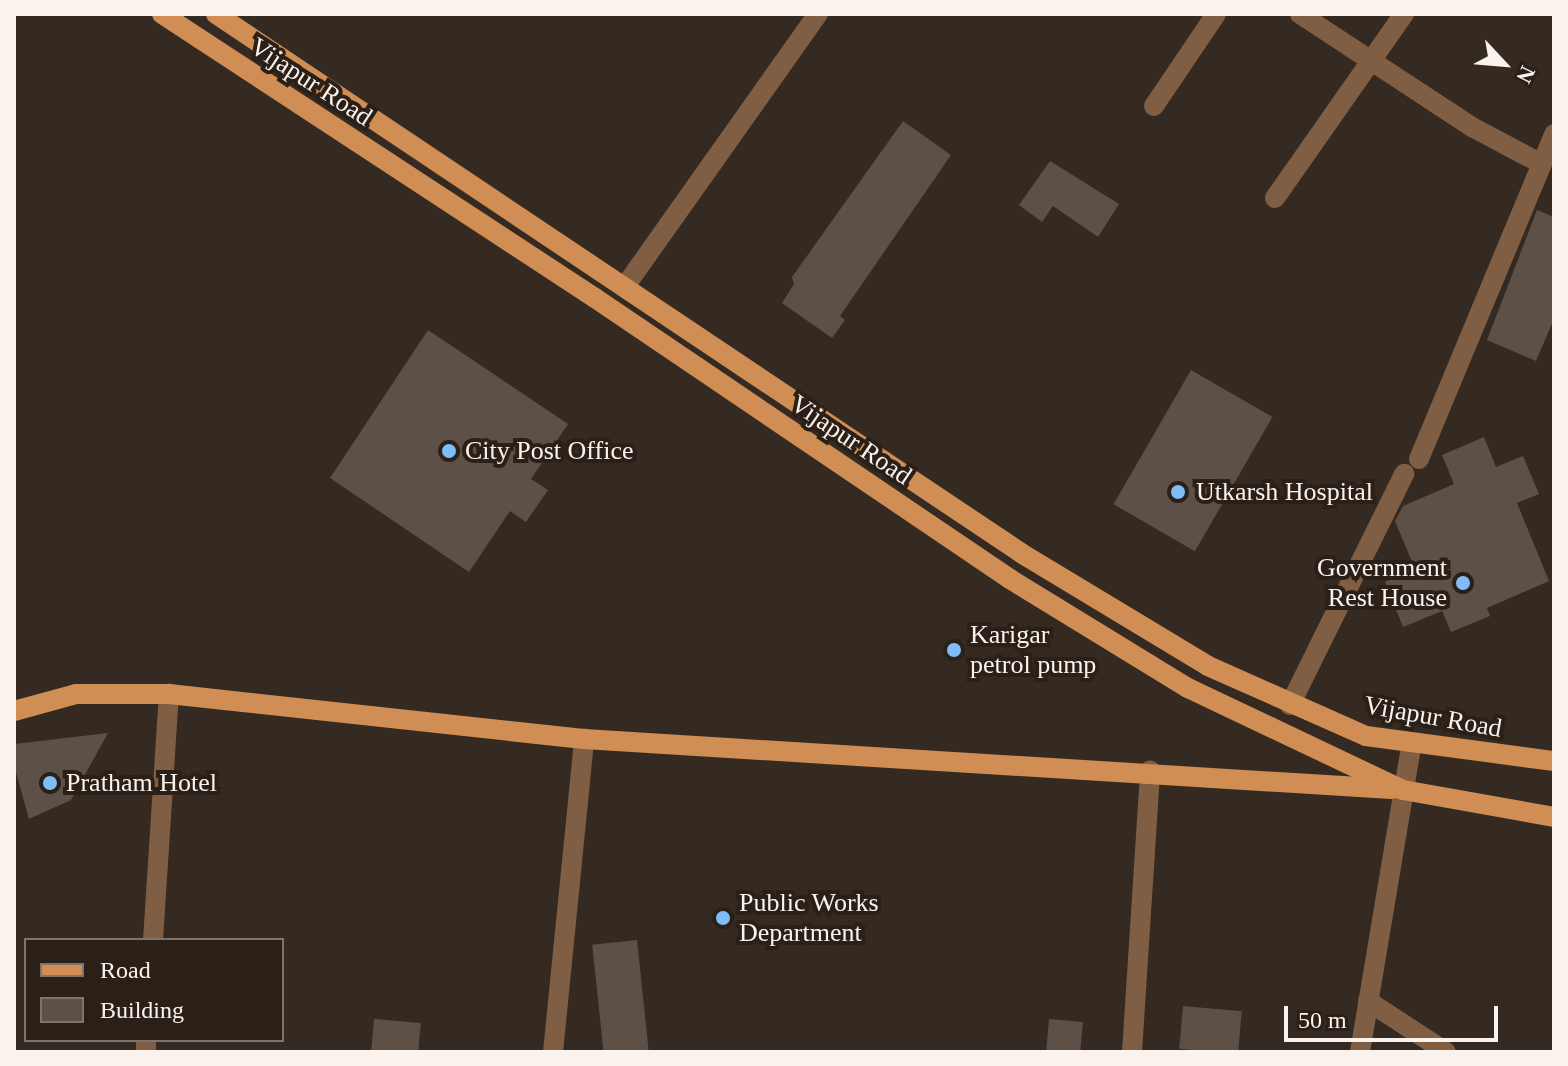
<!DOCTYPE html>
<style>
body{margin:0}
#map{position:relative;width:1568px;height:1066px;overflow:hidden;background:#352a22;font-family:Georgia,serif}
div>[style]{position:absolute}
.building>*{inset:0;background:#5c5047;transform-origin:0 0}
.minor>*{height:20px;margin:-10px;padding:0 10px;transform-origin:10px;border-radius:10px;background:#7f5e43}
.major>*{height:20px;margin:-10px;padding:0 10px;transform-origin:10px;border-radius:10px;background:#d18e54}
.dots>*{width:22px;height:22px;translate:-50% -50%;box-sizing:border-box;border:4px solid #2b2018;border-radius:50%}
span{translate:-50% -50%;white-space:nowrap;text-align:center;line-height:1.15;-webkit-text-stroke:8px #2b2018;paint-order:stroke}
.street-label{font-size:26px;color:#faf3ed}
.poi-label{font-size:26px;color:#faf3ed}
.left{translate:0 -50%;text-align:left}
.right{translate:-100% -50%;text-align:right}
.frame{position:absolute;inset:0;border:16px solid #faf3ed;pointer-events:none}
.legend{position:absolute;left:24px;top:938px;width:260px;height:104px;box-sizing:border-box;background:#2b2018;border:2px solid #7e746d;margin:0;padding:10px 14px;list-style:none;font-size:24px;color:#faf3ed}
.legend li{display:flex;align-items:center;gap:16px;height:40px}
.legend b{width:40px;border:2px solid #7e746d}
.north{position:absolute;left:1464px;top:24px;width:80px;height:80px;-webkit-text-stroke:6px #2b2018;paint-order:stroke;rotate:116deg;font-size:22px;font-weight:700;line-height:32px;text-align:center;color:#faf3ed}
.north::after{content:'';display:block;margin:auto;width:28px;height:36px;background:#faf3ed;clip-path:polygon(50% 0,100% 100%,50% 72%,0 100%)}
.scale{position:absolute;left:1284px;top:1006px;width:214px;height:36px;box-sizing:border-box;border:4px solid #faf3ed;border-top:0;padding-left:10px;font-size:24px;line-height:28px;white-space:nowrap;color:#faf3ed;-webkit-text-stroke:6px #2b2018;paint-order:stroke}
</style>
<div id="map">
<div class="building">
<i style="clip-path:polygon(903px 121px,951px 155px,840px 316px,845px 320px,832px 338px,782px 303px,794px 284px,792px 277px)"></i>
<i style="clip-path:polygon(1050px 161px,1119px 204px,1098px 237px,1053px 206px,1042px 222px,1019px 205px)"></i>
<i style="clip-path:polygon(1537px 210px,1554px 217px,1554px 319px,1536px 361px,1487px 340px)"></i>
<i style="clip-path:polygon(428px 330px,568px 424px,531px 479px,548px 490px,526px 522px,510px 511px,469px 572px,330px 478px)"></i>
<i style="left:1191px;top:370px;width:94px;height:155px;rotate:30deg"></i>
<i style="clip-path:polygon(1484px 437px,1496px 467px,1523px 456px,1539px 494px,1517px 503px,1549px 581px,1487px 608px,1490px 616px,1451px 632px,1442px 611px,1403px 627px,1385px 582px,1415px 569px,1395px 521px,1403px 506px,1454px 484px,1442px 455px)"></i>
<i style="clip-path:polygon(108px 733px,71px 800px,29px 819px,14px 765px,14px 744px)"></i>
<i style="left:637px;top:940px;width:113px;height:45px;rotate:84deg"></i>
<i style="left:1183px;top:1006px;width:59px;height:43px;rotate:5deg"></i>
<i style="left:374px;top:1019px;width:47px;height:33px;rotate:5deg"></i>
<i style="left:1049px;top:1019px;width:34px;height:33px;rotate:5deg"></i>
</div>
<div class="minor">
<i style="left:1300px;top:14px;width:206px;rotate:33.3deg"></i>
<i style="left:1472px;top:127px;width:79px;rotate:27.9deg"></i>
<i style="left:1154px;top:106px;width:111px;rotate:-56deg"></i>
<i style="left:1275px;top:198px;width:225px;rotate:-55deg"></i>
<i style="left:626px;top:285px;width:332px;rotate:-54.7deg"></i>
<i style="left:1419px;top:459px;width:352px;rotate:-67.4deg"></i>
<i style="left:1290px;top:705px;width:258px;rotate:-63.7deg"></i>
<i style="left:153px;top:940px;width:247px;rotate:-86.3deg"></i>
<i style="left:1368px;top:1001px;width:93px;rotate:33.2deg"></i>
<i style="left:146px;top:1052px;width:12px;rotate:-90deg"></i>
<i style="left:553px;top:1052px;width:315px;rotate:-84.3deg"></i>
<i style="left:1132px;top:1052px;width:282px;rotate:-86.3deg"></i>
<i style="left:1360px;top:1052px;width:314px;rotate:-80.5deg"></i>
</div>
<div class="major">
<i style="left:162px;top:14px;width:518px;rotate:33.26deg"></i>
<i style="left:595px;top:298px;width:501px;rotate:34.1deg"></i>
<i style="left:1010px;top:579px;width:209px;rotate:31.5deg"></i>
<i style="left:1188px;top:688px;width:238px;rotate:25.4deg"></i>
<i style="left:1403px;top:790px;width:153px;rotate:10.1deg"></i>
<i style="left:216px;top:14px;width:969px;rotate:33.8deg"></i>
<i style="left:1021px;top:553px;width:218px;rotate:31.1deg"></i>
<i style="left:1208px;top:666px;width:173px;rotate:23.9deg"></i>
<i style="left:1366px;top:736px;width:190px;rotate:7.6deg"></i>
<i style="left:14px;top:711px;width:64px;rotate:-15.3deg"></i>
<i style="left:76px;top:694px;width:93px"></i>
<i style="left:169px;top:694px;width:417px;rotate:6.2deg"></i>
<i style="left:584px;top:739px;width:809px;rotate:3.55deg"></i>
</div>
<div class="dots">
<i style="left:449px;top:451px;background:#7ebdf9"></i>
<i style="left:1178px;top:492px;background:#7ebdf9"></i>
<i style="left:1463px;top:583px;background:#7ebdf9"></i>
<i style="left:954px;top:650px;background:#7ebdf9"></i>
<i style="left:50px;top:783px;background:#7ebdf9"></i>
<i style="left:723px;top:918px;background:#7ebdf9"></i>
</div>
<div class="street-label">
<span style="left:311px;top:82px;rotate:33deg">Vijapur Road</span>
<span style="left:851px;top:440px;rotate:34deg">Vijapur Road</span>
<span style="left:1433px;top:717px;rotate:10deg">Vijapur Road</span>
</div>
<div class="poi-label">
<span class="left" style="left:465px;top:451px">City Post Office</span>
<span class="left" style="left:1196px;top:492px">Utkarsh Hospital</span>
<span class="right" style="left:1447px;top:583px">Government<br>Rest House</span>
<span class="left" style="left:970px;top:650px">Karigar<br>petrol pump</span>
<span class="left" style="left:66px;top:783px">Pratham Hotel</span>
<span class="left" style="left:739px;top:918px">Public Works<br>Department</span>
</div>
<div class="frame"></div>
<ul class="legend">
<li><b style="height:10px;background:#d18e54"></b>Road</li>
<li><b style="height:22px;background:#5c5047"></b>Building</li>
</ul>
<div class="north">N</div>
<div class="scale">50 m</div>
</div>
